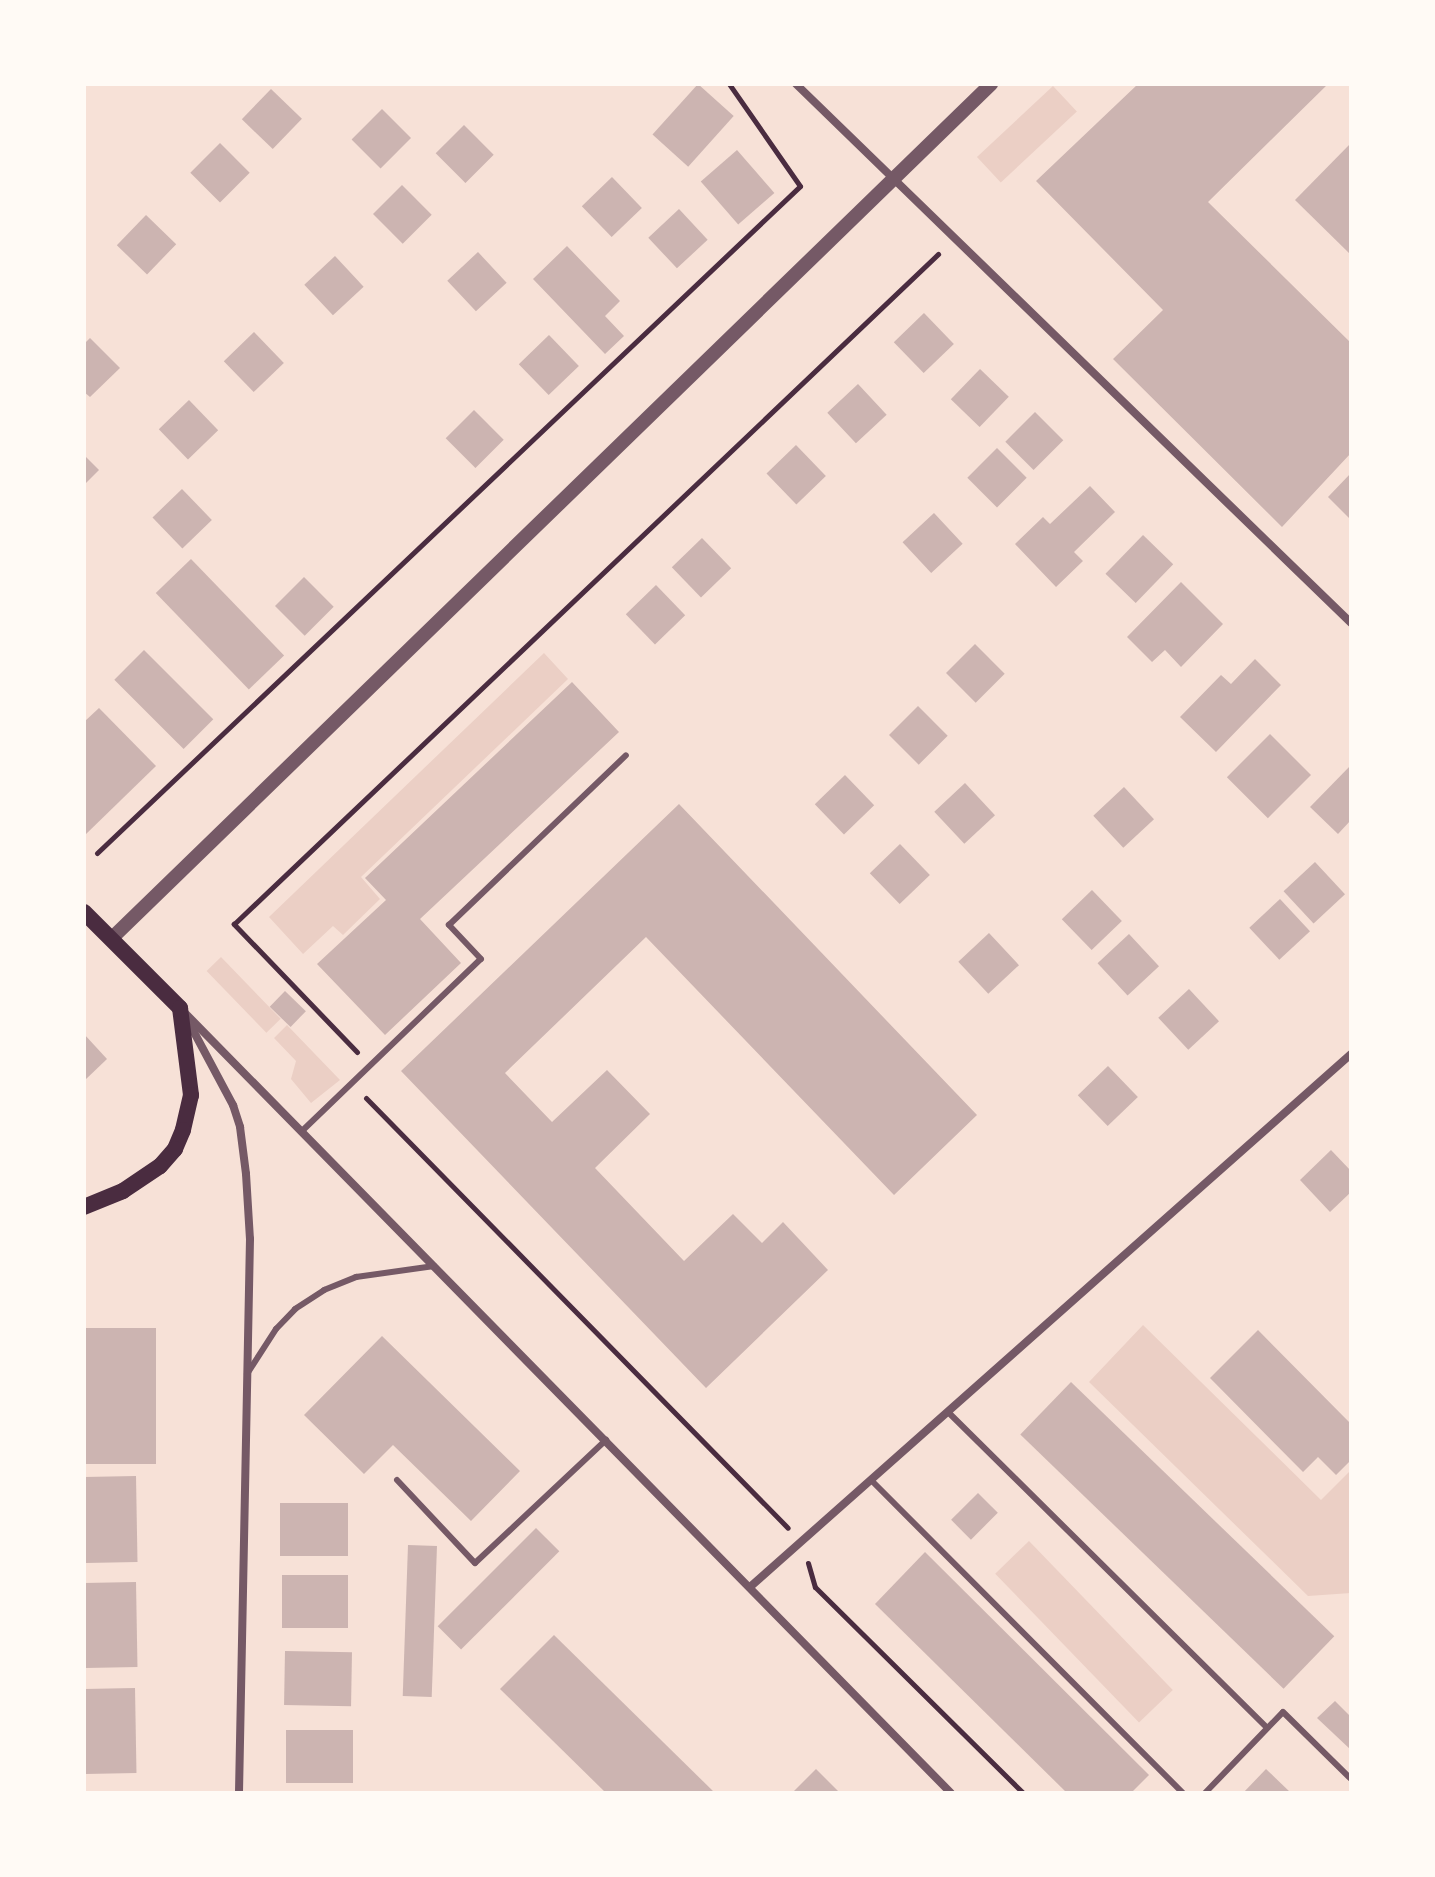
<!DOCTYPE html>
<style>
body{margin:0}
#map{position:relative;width:1435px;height:1877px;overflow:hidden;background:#f7e1d7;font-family:Inter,sans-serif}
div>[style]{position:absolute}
.green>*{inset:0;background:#ebcfc5;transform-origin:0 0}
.building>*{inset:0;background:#ccb4b1;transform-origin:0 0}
.path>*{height:5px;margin:-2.5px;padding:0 2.5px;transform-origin:2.5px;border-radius:2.5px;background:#4a2c40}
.service>*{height:6px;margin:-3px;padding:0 3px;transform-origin:3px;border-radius:3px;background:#755966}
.minor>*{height:8px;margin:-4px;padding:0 4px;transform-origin:4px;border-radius:4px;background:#755966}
.tertiary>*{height:14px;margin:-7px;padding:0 7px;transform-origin:7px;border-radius:7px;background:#755966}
.secondary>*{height:16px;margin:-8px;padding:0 8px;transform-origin:8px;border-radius:8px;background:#4a2c40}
span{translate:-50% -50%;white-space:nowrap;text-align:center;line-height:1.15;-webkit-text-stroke:6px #fffaf5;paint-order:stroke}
.frame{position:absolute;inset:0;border:86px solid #fffaf5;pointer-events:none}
</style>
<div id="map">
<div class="green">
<i style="left:1053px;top:86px;width:35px;height:104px;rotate:47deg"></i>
<i style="clip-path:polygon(544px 653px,568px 679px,361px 877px,380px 899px,343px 935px,333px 926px,303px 954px,269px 917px)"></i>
<i style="left:221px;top:957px;width:86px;height:20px;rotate:46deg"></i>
<i style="clip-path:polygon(287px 1025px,340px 1080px,311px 1103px,291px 1079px,296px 1061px,274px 1038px)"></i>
<i style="clip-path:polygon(1143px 1325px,1321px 1500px,1351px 1470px,1351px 1593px,1308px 1596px,1089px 1382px)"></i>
<i style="left:1029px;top:1541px;width:207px;height:47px;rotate:46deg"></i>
</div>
<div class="building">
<i style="left:698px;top:84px;width:48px;height:68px;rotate:42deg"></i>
<i style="clip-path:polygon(1138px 84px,1328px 84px,1208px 202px,1351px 343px,1351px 453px,1282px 527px,1113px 359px,1163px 310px,1036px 181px)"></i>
<i style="left:271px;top:89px;width:43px;height:42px;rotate:44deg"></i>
<i style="left:382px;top:109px;width:41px;height:43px;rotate:45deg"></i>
<i style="left:464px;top:125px;width:42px;height:40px;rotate:45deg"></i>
<i style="left:220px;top:143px;width:42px;height:42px;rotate:45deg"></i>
<i style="clip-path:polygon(1351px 143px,1351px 255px,1295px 200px)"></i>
<i style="left:737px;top:150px;width:57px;height:48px;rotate:49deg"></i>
<i style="left:612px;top:177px;width:43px;height:42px;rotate:46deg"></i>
<i style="left:402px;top:185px;width:42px;height:41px;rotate:45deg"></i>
<i style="left:679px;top:209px;width:42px;height:42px;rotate:47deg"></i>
<i style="left:146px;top:215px;width:42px;height:42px;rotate:44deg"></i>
<i style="clip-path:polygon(567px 246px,620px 301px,605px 316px,624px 336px,605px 354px,533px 279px)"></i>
<i style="left:478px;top:252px;width:42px;height:42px;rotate:47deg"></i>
<i style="left:335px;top:256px;width:42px;height:42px;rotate:47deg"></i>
<i style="left:924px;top:313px;width:43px;height:42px;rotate:46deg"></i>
<i style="left:254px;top:332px;width:43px;height:42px;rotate:46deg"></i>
<i style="left:549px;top:335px;width:43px;height:42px;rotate:46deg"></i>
<i style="clip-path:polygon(90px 338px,120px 368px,90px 397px,84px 392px,84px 344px)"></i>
<i style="left:980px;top:369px;width:40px;height:42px;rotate:44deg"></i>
<i style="left:858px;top:384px;width:42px;height:42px;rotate:47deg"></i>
<i style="left:189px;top:400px;width:42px;height:42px;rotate:46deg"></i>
<i style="left:474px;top:410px;width:42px;height:40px;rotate:45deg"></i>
<i style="left:1035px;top:412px;width:40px;height:42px;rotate:45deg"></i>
<i style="left:796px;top:445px;width:43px;height:41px;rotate:46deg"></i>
<i style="left:997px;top:448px;width:42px;height:42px;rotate:45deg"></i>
<i style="clip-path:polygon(84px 455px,99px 470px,84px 485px)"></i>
<i style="clip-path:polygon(1351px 473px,1351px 520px,1328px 497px)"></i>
<i style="clip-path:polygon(1090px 486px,1115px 512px,1074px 552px,1083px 561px,1056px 587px,1015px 544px,1043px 517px,1050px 524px)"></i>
<i style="left:182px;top:489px;width:43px;height:41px;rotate:46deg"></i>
<i style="left:934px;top:513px;width:42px;height:43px;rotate:47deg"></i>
<i style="left:1143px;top:535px;width:42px;height:54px;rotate:44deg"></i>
<i style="left:702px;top:538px;width:42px;height:42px;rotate:46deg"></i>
<i style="left:191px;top:559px;width:134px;height:49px;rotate:46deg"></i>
<i style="left:304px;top:577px;width:42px;height:41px;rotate:45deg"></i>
<i style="clip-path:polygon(1181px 582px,1223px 624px,1181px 667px,1165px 650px,1152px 662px,1127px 637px)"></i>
<i style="left:656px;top:585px;width:42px;height:42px;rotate:46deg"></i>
<i style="left:975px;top:644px;width:42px;height:41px;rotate:45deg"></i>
<i style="left:144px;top:650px;width:98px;height:42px;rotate:45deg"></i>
<i style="clip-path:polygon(1255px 659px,1281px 685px,1216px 752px,1180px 717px,1221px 675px,1231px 684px)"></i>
<i style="clip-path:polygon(572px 682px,619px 732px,420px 919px,461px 963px,385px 1035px,317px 964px,386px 900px,365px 878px)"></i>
<i style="left:918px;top:706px;width:42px;height:41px;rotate:45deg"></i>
<i style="clip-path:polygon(99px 708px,156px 766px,84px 836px,84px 722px)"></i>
<i style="left:1270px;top:734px;width:58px;height:61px;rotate:45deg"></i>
<i style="clip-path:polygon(1351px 765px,1351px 820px,1338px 834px,1310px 807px)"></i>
<i style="left:845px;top:775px;width:42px;height:42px;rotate:46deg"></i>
<i style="left:965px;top:783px;width:44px;height:42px;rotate:47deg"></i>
<i style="left:1124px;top:787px;width:44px;height:42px;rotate:47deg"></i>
<i style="clip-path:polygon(679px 804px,977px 1115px,894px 1195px,646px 937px,505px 1073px,552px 1122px,607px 1070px,650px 1114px,595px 1168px,684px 1261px,733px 1214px,762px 1243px,783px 1222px,828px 1270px,706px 1388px,401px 1071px)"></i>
<i style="left:900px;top:844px;width:43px;height:42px;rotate:46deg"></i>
<i style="left:1315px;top:862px;width:44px;height:43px;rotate:47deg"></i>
<i style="left:1092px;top:890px;width:43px;height:42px;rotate:46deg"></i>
<i style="left:1280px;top:899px;width:44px;height:42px;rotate:47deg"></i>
<i style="left:989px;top:933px;width:44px;height:42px;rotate:47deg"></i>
<i style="left:1129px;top:934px;width:44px;height:43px;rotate:47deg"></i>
<i style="left:1189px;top:989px;width:44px;height:42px;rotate:47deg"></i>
<i style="left:285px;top:991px;width:29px;height:22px;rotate:44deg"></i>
<i style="clip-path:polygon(84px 1034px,107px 1059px,84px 1081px)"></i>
<i style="left:1108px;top:1066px;width:43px;height:42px;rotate:46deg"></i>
<i style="clip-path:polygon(1331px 1150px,1351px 1171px,1351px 1192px,1330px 1212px,1300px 1180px)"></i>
<i style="left:84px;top:1328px;width:72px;height:136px"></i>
<i style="clip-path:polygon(1258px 1330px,1351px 1424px,1351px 1460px,1336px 1475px,1318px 1457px,1303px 1472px,1210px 1378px)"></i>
<i style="clip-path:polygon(382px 1336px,520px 1471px,471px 1521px,393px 1445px,364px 1474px,304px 1415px)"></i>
<i style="left:1071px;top:1382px;width:366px;height:73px;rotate:44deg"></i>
<i style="left:136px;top:1476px;width:86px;height:52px;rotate:89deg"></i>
<i style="left:978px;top:1493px;width:28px;height:38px;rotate:45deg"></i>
<i style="left:280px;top:1503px;width:68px;height:53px"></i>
<i style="left:536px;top:1528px;width:33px;height:139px;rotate:45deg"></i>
<i style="left:408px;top:1545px;width:29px;height:151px;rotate:2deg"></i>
<i style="clip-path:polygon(925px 1552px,1149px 1775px,1131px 1793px,1067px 1793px,875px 1604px)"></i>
<i style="left:282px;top:1575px;width:66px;height:53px"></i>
<i style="left:136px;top:1582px;width:85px;height:52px;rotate:89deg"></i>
<i style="clip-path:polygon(554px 1635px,715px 1793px,606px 1793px,500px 1689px)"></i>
<i style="left:285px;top:1651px;width:67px;height:54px;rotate:1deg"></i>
<i style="left:135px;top:1688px;width:85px;height:51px;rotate:89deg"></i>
<i style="clip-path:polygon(1335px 1701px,1351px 1717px,1351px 1750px,1317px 1718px)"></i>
<i style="left:286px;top:1730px;width:67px;height:53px"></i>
<i style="clip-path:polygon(816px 1769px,840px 1793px,792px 1793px)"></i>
<i style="clip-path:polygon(1266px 1769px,1291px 1793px,1243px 1793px)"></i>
</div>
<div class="path">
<i style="left:97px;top:853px;width:969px;rotate:-43.49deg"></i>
<i style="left:800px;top:186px;width:124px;rotate:-124.8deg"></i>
<i style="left:357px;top:1052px;width:178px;rotate:-133.9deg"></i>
<i style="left:234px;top:924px;width:972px;rotate:-43.58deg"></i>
<i style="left:366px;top:1098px;width:602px;rotate:45.54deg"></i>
<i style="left:808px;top:1563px;width:25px;rotate:74deg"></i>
<i style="left:815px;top:1587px;width:293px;rotate:44.7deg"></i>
</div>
<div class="service">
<i style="left:302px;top:1131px;width:248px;rotate:-43.9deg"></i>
<i style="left:481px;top:959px;width:47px;rotate:-133.3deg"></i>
<i style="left:449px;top:925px;width:245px;rotate:-43.8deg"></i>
<i style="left:247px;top:1374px;width:54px;rotate:-57.2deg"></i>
<i style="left:276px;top:1329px;width:28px;rotate:-46deg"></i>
<i style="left:295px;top:1309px;width:35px;rotate:-33deg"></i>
<i style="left:324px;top:1290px;width:35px;rotate:-22deg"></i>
<i style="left:356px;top:1277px;width:79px;rotate:-8deg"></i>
<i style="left:948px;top:1412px;width:449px;rotate:44.7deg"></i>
<i style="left:397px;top:1480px;width:114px;rotate:46.8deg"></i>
<i style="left:475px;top:1563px;width:180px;rotate:-43.2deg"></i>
<i style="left:871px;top:1480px;width:442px;rotate:45.1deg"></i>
<i style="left:1205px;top:1793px;width:112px;rotate:-46.1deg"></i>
<i style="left:1283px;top:1712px;width:95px;rotate:44.6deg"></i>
</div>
<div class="minor">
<i style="left:796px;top:84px;width:774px;rotate:44.16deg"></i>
<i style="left:183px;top:1011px;width:1096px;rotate:45.52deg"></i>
<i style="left:187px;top:1019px;width:98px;rotate:61.9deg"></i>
<i style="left:233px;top:1105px;width:23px;rotate:72deg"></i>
<i style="left:240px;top:1127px;width:47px;rotate:82.7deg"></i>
<i style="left:246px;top:1174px;width:65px;rotate:86.5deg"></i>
<i style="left:250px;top:1239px;width:554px;rotate:91.14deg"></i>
<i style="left:750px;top:1587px;width:803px;rotate:-41.57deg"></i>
</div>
<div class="tertiary">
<i style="left:111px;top:939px;width:1227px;rotate:-44.17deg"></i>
</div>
<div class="secondary">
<i style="left:84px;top:912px;width:136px;rotate:45deg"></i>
<i style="left:180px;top:1008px;width:88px;rotate:82.8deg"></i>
<i style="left:191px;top:1095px;width:36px;rotate:103deg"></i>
<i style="left:183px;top:1130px;width:21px;rotate:113deg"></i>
<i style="left:175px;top:1149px;width:23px;rotate:131deg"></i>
<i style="left:160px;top:1166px;width:45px;rotate:146deg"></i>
<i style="left:123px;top:1191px;width:42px;rotate:157.7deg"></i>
</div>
<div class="frame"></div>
</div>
